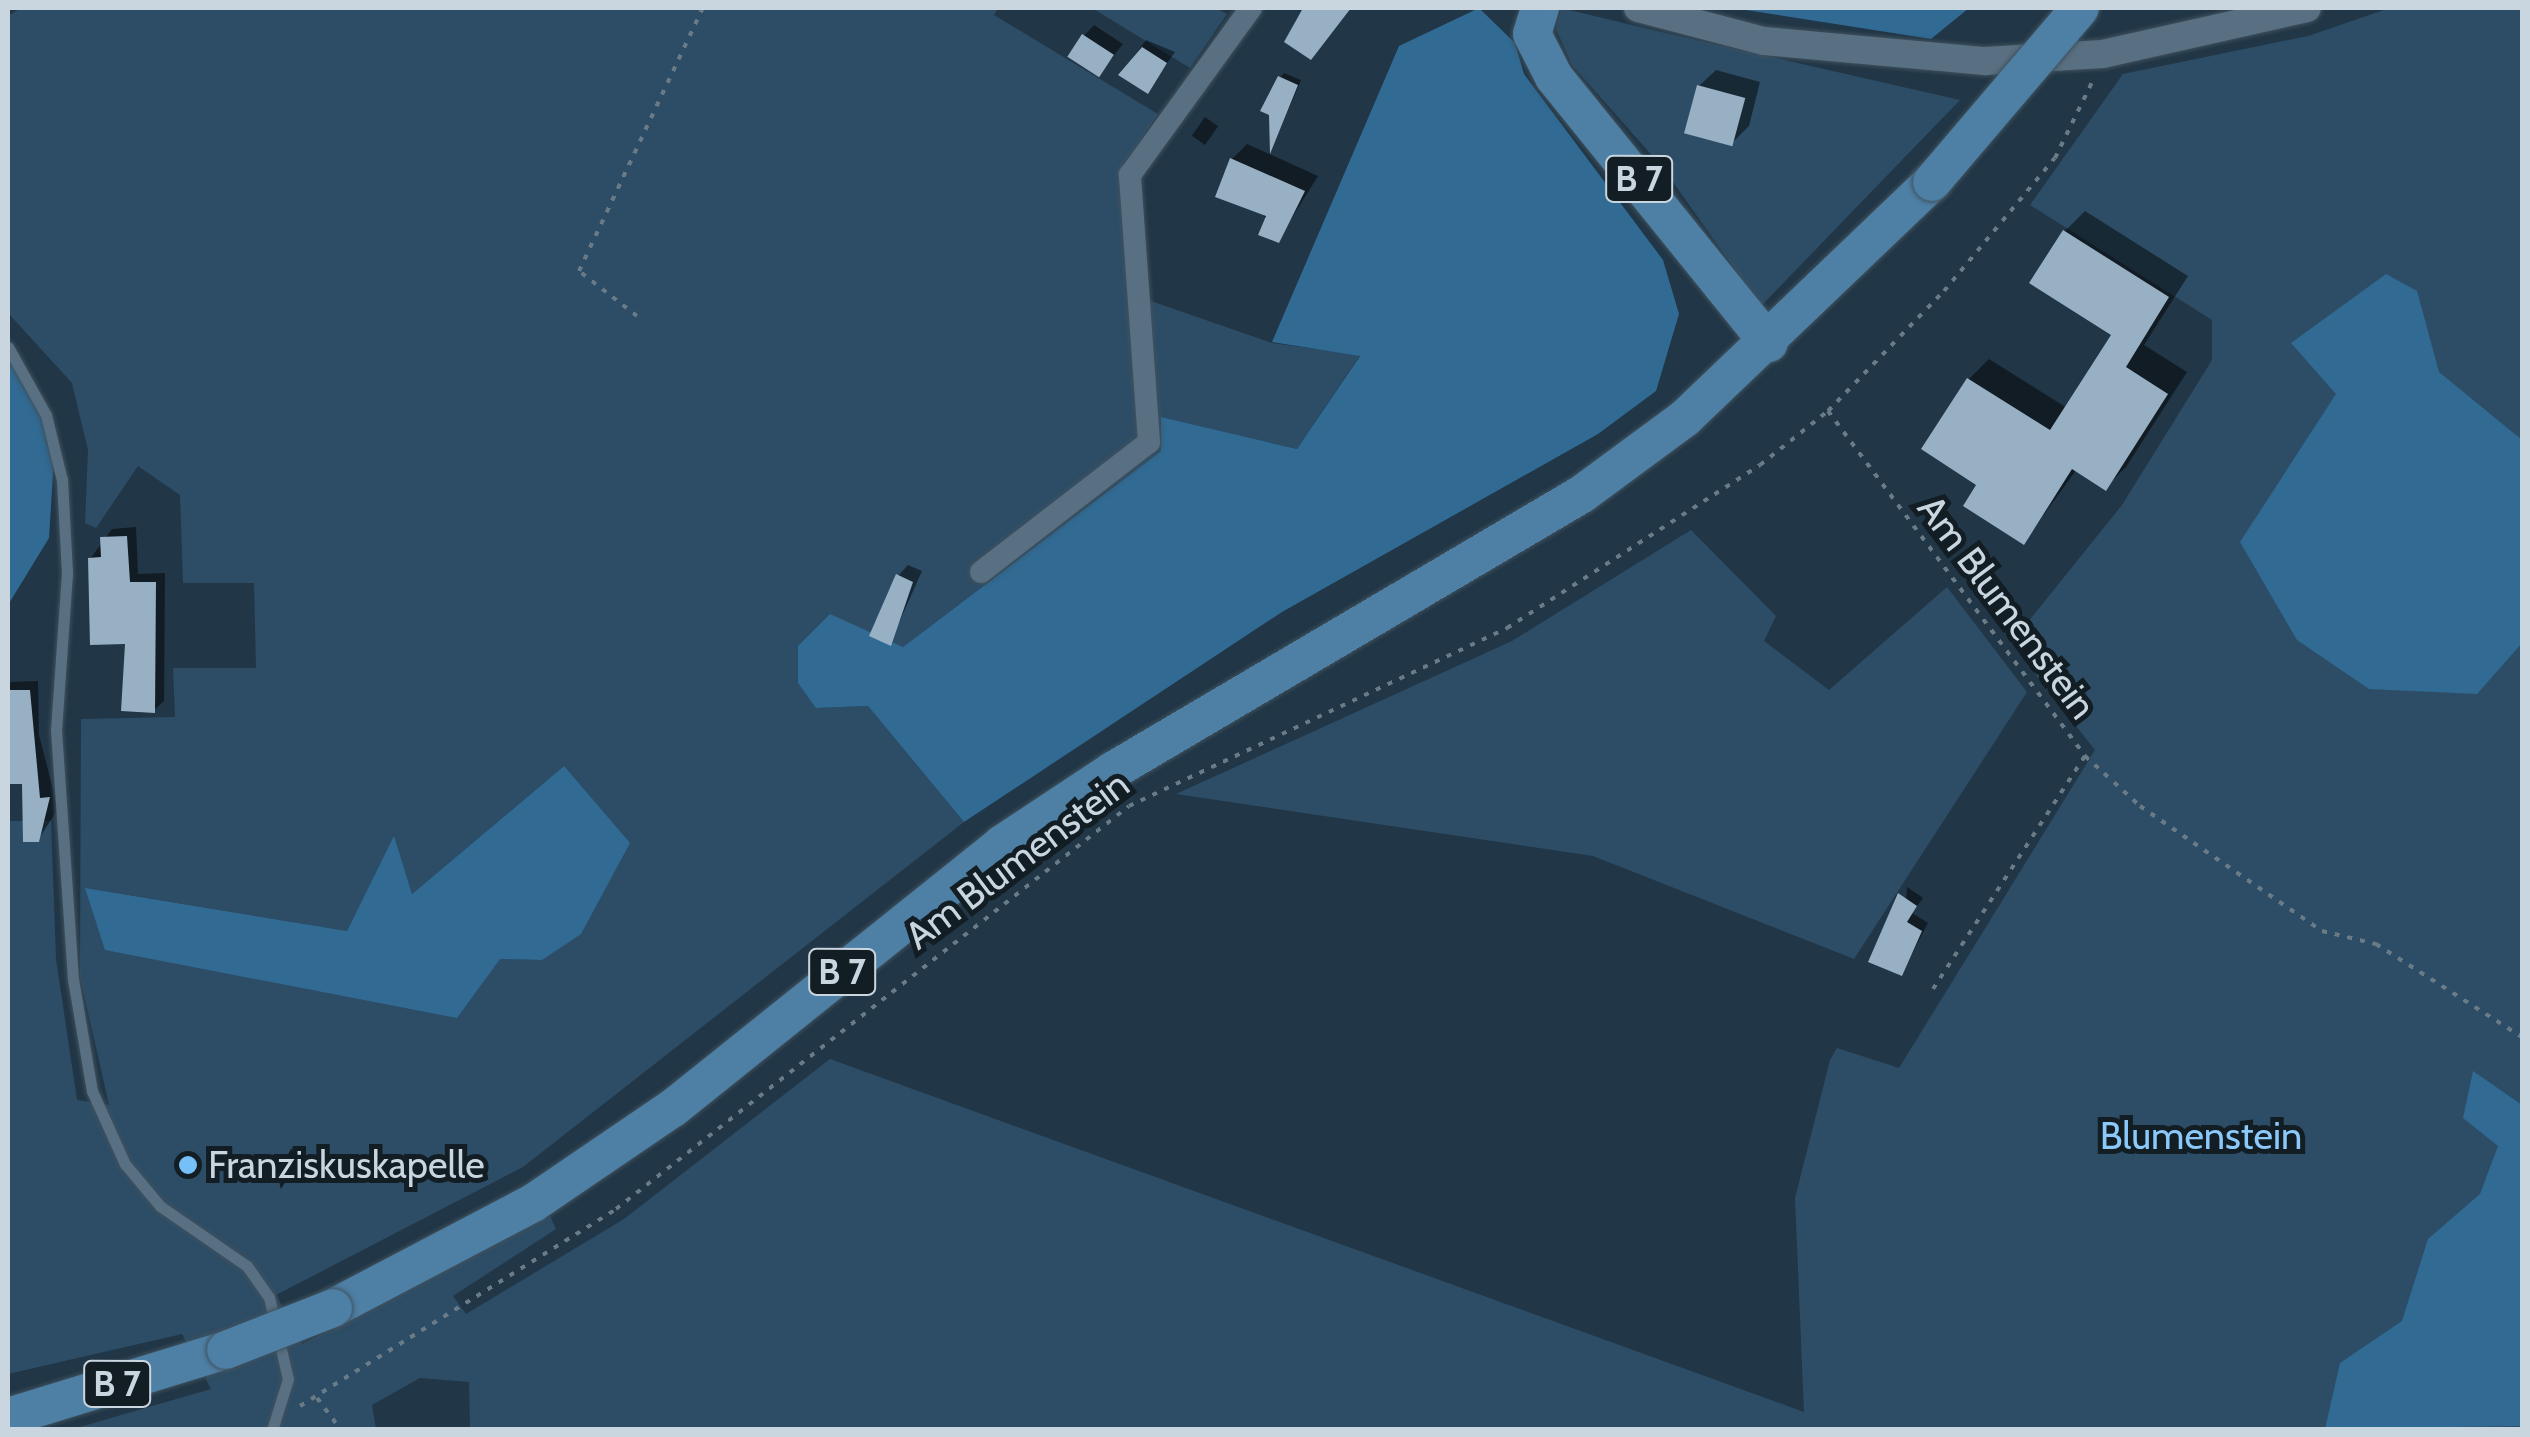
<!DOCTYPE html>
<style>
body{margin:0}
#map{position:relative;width:2530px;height:1437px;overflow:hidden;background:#213646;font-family:Cabin,sans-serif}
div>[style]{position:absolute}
.green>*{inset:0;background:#2d4d66}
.forest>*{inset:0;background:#316a93}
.shadow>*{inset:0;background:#0007;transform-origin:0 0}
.building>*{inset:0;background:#98b0c4;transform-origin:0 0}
.path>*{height:4px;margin-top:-2px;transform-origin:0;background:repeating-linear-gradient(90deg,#6a7b88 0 5px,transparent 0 13px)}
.roads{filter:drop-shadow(0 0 2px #3f515e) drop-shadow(0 0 2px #3f515e)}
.service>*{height:11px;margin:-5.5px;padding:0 5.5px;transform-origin:5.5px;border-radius:5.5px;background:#597082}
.minor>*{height:22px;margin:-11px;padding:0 11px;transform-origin:11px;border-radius:11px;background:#597082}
.tertiary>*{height:28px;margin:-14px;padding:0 14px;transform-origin:14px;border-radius:14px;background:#597082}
.primary>*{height:38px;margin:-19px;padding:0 19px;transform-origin:19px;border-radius:19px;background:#4e7fa4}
.bridges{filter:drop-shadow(0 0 2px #3f515e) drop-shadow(0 0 2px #3f515e)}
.primary-bridge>*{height:38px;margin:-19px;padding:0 19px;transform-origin:19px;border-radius:19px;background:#4e7fa4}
.dots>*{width:28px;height:28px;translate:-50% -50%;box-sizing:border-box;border:5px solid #131d24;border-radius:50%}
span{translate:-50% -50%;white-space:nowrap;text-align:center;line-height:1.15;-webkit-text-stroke:10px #131d24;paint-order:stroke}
.shield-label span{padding:2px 8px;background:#131d24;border:2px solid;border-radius:8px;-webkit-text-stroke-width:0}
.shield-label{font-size:35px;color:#c9d5df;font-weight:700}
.street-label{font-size:38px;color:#c9d5df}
.park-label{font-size:38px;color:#8ac9fa}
.poi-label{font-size:38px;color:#c9d5df}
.left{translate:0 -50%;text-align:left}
.frame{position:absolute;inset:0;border:10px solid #c9d5df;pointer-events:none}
</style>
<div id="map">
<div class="green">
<i style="clip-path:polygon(evenodd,21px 8px,998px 8px,994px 15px,1158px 114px,1119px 172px,1128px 293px,1272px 343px,1360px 355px,1297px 449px,1161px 417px,1161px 451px,903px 647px,830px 615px,816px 708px,868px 706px,964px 822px,523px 1167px,276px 1295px,302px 1344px,550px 1216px,556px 1229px,453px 1296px,466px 1314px,624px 1219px,830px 1059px,1804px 1412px,1795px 1198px,1830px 1060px,1837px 1048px,1899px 1068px,2095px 750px,2011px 643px,2122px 505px,2212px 360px,2212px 320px,2030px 205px,2123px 74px,2308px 36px,2390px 8px,2522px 8px,2522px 1429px,470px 1430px,469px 1382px,420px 1378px,372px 1405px,376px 1429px,73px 1429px,211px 1389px,182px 1334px,8px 1374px,8px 821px,51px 821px,56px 959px,77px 1100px,109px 1105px,80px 977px,81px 719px,175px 717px,173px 668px,256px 668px,254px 583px,183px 583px,180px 495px,138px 466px,96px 528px,85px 523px,88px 450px,72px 383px,8px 313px,8px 16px,21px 8px,564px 766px,542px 960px,500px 959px,86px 888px,347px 931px,394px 838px,412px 894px,564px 766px)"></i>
<i style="clip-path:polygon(1092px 8px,1216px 8px,1227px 14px,1190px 68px)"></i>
<i style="clip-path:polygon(1561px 8px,1661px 32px,1960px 100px,1761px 306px,1663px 168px,1572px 65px,1556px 29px)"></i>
<i style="clip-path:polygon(1691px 530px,1776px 616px,1764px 641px,1829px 690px,1947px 587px,2027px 692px,1854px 959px,1593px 856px,1176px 794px,1512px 641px)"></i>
</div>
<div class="forest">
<i style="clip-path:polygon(1479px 8px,1515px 43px,1524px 74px,1663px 260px,1679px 314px,1656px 391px,1598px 434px,1282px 612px,964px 822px,868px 706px,816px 708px,798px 683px,798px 646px,830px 614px,903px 647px,1161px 451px,1161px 417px,1297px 449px,1360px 356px,1272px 342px,1399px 46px)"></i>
<i style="clip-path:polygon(1733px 8px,1969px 8px,1931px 39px)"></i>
<i style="clip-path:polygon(2386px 274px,2417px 291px,2439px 372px,2522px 440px,2522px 643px,2477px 694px,2369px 689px,2297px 640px,2240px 542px,2336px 394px,2291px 343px)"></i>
<i style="clip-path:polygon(8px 359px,39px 400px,54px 458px,49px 538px,8px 605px)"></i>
<i style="clip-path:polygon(564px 766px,630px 843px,581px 934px,542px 960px,500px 959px,457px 1018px,105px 950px,85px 888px,347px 931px,394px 836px,412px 894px)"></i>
<i style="clip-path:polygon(2473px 1071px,2522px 1105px,2522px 1426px,2325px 1429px,2340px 1363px,2402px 1321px,2428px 1239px,2480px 1194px,2498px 1146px,2463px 1118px)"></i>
</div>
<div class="shadow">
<i style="clip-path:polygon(1094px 25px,1123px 44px,1099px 74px,1084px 36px)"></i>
<i style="clip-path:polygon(1146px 40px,1175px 52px,1147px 91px,1121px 74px)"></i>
<i style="clip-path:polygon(1716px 70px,1760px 82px,1749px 126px,1732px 143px,1699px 86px)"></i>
<i style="clip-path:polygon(1284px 73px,1301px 80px,1272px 148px,1280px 78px)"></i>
<i style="left:1205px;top:117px;width:16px;height:23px;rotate:35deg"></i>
<i style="clip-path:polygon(1247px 144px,1318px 176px,1278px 240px,1232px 159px)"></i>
<i style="clip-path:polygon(2085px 211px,2188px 276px,2144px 345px,2187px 372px,2126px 467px,2106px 487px,2077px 469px,2024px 542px,1980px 484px,1969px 379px,1989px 359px,2067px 408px,2114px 334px,2065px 231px)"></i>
<i style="clip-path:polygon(136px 527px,138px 574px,165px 573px,164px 701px,154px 710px,90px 559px,112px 529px)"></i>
<i style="clip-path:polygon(908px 565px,922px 571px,890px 643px,898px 576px)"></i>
<i style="clip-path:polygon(38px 681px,39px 735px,58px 809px,38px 840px,25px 782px,8px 782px,8px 682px)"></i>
<i style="clip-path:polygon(1907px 887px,1923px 898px,1912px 913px,1928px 923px,1902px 973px)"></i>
</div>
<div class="building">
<i style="clip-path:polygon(1303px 8px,1351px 8px,1311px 60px,1284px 42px)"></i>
<i style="left:1082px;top:34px;width:38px;height:27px;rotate:33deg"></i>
<i style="clip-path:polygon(1142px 47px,1167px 63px,1148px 94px,1118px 75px)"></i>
<i style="clip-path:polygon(1278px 76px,1298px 85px,1270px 154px,1269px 115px,1260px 111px)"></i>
<i style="left:1697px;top:85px;width:50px;height:50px;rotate:15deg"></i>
<i style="clip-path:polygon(1230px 158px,1305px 191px,1279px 243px,1258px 235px,1266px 216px,1215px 197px)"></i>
<i style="clip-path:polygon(2063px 230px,2169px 297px,2126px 367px,2168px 394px,2106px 491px,2072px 469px,2024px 545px,1963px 506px,1976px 485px,1921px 449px,1967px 378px,2050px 430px,2111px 335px,2029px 283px)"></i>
<i style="clip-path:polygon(127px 536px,130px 582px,156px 582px,155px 713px,121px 711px,125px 644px,90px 645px,88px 558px,101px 557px,100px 537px)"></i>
<i style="clip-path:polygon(896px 574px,913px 582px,891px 646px,869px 636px)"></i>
<i style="clip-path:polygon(8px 690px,30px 690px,40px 798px,50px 797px,39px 842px,23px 842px,22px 784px,8px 784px)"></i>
<i style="clip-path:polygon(1898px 893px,1917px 906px,1907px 922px,1922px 931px,1902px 976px,1868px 962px)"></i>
</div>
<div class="path">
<i style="left:637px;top:316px;width:73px;rotate:-142.2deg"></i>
<i style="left:579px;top:271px;width:291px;rotate:-64.8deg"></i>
<i style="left:1828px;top:411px;width:430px;rotate:53.3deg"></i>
<i style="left:2085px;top:756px;width:74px;rotate:42.3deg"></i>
<i style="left:2140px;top:806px;width:221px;rotate:34.5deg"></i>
<i style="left:2322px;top:931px;width:56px;rotate:13.5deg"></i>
<i style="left:2376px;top:944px;width:173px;rotate:32.5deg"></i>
<i style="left:1933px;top:989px;width:278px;rotate:-56.9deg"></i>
<i style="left:317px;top:1398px;width:40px;rotate:53deg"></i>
<i style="left:300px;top:1406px;width:372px;rotate:-31.9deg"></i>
<i style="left:616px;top:1209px;width:652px;rotate:-38.15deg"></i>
<i style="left:1129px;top:806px;width:418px;rotate:-25.2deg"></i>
<i style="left:1507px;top:628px;width:301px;rotate:-32.8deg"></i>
<i style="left:1760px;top:465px;width:87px;rotate:-38.5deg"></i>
<i style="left:1828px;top:411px;width:167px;rotate:-46deg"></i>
<i style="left:1944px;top:291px;width:173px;rotate:-50.2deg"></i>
<i style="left:2055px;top:158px;width:89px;rotate:-64deg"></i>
</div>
<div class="roads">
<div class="service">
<i style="left:8px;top:347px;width:78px;rotate:60.8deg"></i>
<i style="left:46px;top:415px;width:67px;rotate:76.2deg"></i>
<i style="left:62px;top:480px;width:93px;rotate:86.9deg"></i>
<i style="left:67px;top:573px;width:157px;rotate:94deg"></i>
<i style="left:56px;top:730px;width:250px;rotate:86.1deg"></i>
<i style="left:73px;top:979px;width:114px;rotate:80.4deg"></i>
<i style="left:92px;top:1091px;width:80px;rotate:65.7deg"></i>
<i style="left:125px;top:1164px;width:55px;rotate:50.2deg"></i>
<i style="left:160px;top:1206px;width:106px;rotate:34.6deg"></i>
<i style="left:247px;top:1266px;width:38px;rotate:55deg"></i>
<i style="left:269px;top:1297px;width:84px;rotate:77deg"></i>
<i style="left:288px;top:1379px;width:53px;rotate:107.4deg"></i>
</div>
<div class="minor">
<i style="left:981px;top:572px;width:212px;rotate:-37.7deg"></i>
<i style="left:1149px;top:442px;width:268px;rotate:-94.1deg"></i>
<i style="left:1130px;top:175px;width:206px;rotate:-54.1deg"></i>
</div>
<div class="tertiary">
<i style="left:1638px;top:8px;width:130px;rotate:14.7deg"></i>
<i style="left:1764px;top:41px;width:222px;rotate:5.2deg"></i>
<i style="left:1985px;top:61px;width:118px;rotate:-3.4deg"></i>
<i style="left:2103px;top:54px;width:209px;rotate:-12.7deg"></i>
</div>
<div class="primary">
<i style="left:1540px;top:8px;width:27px;rotate:107deg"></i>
<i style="left:1532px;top:34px;width:48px;rotate:62.9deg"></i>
<i style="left:1554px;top:77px;width:342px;rotate:51.1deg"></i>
<i style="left:333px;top:1308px;width:226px;rotate:-27.7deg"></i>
<i style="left:533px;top:1203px;width:169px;rotate:-34.2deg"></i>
<i style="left:673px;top:1108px;width:422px;rotate:-38.7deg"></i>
<i style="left:1002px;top:844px;width:134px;rotate:-33.5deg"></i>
<i style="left:1114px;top:770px;width:543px;rotate:-30.53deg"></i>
<i style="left:1582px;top:494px;width:128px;rotate:-36.4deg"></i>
<i style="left:1685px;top:418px;width:342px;rotate:-43.7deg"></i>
<i style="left:8px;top:1417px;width:228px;rotate:-17.1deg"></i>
</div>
</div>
<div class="bridges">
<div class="primary-bridge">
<i style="left:1932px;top:182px;width:228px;rotate:-49.6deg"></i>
<i style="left:226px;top:1350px;width:115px;rotate:-21.4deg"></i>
</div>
</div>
<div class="dots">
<i style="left:188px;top:1165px;background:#77bff7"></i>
</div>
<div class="shield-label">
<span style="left:1639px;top:179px">B 7</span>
<span style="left:842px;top:972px">B 7</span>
<span style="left:117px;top:1384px">B 7</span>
</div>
<div class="street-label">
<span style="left:2007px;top:607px;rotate:53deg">Am Blumenstein</span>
<span style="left:1017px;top:860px;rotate:-37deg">Am Blumenstein</span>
</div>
<div class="park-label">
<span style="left:2201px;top:1136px">Blumenstein</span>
</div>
<div class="poi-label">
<span class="left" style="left:208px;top:1165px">Franziskuskapelle</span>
</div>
<div class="frame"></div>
</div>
